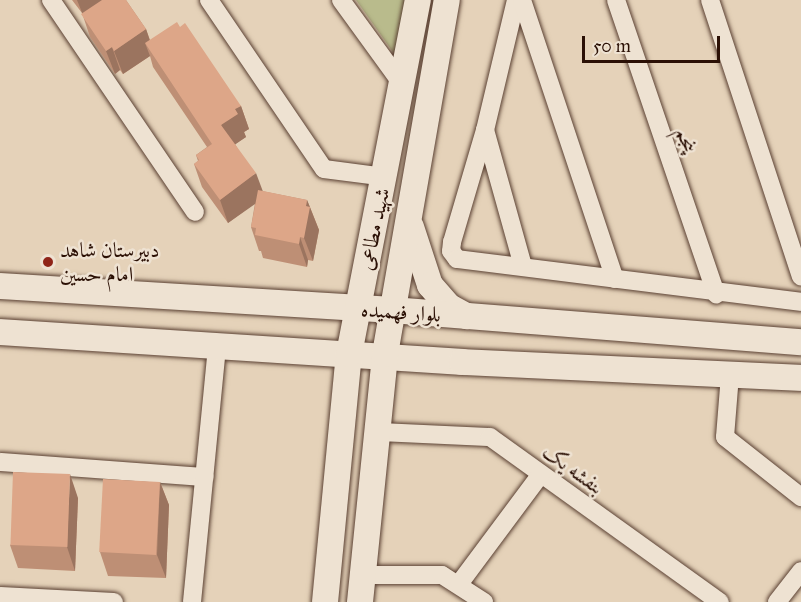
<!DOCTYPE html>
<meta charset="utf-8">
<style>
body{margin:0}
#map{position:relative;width:801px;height:602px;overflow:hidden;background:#e5d2b9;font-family:"IM FELL Great Primer",Amiri,serif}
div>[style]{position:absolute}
.green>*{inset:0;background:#b9bb8c}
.roads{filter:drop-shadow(0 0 2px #5a4032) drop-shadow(0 0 2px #5a4032)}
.street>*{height:18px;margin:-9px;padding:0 9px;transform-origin:9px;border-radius:9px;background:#eee2d2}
.secondary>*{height:26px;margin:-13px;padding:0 13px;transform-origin:13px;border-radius:13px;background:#eee2d2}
.wall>*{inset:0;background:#be8f75}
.shaded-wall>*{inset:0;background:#9b745f}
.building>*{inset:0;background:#dda688;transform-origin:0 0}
.dots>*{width:16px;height:16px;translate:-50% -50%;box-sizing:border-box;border:3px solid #eee2d2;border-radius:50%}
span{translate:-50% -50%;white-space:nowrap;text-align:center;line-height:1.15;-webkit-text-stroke:5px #eee2d2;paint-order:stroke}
.street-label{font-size:21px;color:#2b1005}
.poi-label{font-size:21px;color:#2b1005}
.left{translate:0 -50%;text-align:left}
.scale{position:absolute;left:582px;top:36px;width:138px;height:27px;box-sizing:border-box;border:3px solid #2b1005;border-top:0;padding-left:8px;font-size:18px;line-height:21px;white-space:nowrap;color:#2b1005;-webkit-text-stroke:4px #eee2d2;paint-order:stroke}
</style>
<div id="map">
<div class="green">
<i style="clip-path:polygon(356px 0,407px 0,400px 62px)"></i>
</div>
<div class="roads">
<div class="street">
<i style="left:51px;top:0;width:256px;rotate:55.8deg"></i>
<i style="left:209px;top:0;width:204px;rotate:55.8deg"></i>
<i style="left:324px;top:169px;width:63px;rotate:7.4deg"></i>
<i style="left:341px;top:0;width:104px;rotate:54deg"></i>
<i style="left:516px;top:0;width:134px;rotate:103.4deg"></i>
<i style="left:485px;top:130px;width:117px;rotate:106.4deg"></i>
<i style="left:452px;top:242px;width:9px;rotate:96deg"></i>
<i style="left:451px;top:251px;width:10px;rotate:53deg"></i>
<i style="left:457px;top:259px;width:347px;rotate:7.1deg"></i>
<i style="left:522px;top:0;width:294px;rotate:71.6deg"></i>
<i style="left:616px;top:0;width:311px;rotate:71.2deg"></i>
<i style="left:710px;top:0;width:291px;rotate:71.8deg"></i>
<i style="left:485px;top:130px;width:141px;rotate:74.4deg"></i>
<i style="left:730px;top:375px;width:62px;rotate:94.6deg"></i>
<i style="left:725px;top:437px;width:97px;rotate:38.3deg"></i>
<i style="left:378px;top:432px;width:112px;rotate:2.6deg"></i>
<i style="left:490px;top:437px;width:283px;rotate:35.7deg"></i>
<i style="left:0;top:462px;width:205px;rotate:4.2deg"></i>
<i style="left:363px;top:575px;width:79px"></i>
<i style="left:442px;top:575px;width:50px;rotate:32.7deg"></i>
<i style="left:459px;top:584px;width:137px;rotate:-53.3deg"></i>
<i style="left:0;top:596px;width:114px;rotate:3deg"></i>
<i style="left:192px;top:602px;width:258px;rotate:-84.4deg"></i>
<i style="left:777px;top:602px;width:39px;rotate:-52deg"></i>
</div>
<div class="secondary">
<i style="left:411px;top:227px;width:61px;rotate:71.9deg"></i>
<i style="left:430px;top:285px;width:28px;rotate:49deg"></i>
<i style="left:448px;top:306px;width:21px;rotate:29deg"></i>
<i style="left:0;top:286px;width:393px;rotate:3.5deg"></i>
<i style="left:392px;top:310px;width:410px;rotate:4.5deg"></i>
<i style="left:0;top:332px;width:463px;rotate:3.7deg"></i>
<i style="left:462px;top:362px;width:339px;rotate:2.7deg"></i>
<i style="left:325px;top:602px;width:249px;rotate:-84.5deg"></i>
<i style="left:349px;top:354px;width:361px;rotate:-79deg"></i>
<i style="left:360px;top:602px;width:249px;rotate:-84.2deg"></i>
<i style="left:385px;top:354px;width:359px;rotate:-80.1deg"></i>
</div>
</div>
<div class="wall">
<i style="clip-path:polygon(72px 0,126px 0,146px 29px,150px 40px,241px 106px,249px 129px,244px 132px,246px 137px,235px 144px,262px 191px,307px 200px,310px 207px,319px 230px,313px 261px,308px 260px,307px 267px,263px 258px,261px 251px,259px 251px,251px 227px,255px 203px,228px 223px,202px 187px,194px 164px,198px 161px,196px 155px,207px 147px,153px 67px,150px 56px,123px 74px,120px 70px,115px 74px,90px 37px,82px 13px)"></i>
<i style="clip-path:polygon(160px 482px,169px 505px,166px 578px,108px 576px,100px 552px)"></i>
<i style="clip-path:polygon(78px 498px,75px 571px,18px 568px,10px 545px)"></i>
</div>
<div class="shaded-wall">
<i style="clip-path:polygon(77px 0,105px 0,83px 15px)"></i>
<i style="clip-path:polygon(146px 29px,154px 53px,145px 43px,150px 56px,123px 74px,114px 51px)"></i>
<i style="clip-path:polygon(112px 47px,120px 70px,115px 74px,106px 51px)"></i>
<i style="clip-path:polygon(241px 106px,249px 129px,244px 132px,246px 137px,230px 148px,221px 125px,235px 109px)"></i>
<i style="clip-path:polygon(256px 173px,265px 197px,228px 223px,220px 200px)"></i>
<i style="clip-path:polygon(307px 200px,319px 230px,313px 261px,304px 238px,306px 206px)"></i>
<i style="clip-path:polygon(300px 237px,308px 260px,307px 267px,299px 244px)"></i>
<i style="clip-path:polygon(70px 474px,78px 498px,75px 571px,67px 547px)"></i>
<i style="clip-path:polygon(160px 482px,169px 505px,166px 578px,157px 555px)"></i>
</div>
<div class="building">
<i style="clip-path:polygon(102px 0,126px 0,146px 29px,114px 51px,112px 47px,106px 51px,81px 14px)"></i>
<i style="clip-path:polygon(177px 22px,180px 27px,185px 23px,241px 106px,235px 109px,238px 114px,221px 125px,256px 173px,220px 200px,194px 164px,199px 160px,196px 155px,212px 144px,145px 43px)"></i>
<i style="clip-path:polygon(258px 190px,307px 200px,306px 206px,310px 207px,304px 238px,300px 237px,299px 244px,255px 235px,256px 228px,251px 227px)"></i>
<i style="left:13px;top:472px;width:57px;height:73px;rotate:2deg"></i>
<i style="left:103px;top:479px;width:57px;height:73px;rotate:3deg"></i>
</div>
<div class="dots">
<i style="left:48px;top:262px;background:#8f2418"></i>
</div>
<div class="street-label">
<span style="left:687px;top:140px;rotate:71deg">پنجم</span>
<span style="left:374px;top:229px;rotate:-78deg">شهید مطاعی</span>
<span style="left:401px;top:312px;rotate:4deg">بلوار فهمیده</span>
<span style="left:573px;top:469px;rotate:36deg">بنفشه یک</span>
</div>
<div class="poi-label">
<span class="left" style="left:60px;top:262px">دبیرستان شاهد<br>امام حسین</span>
</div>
<div class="scale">50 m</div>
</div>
